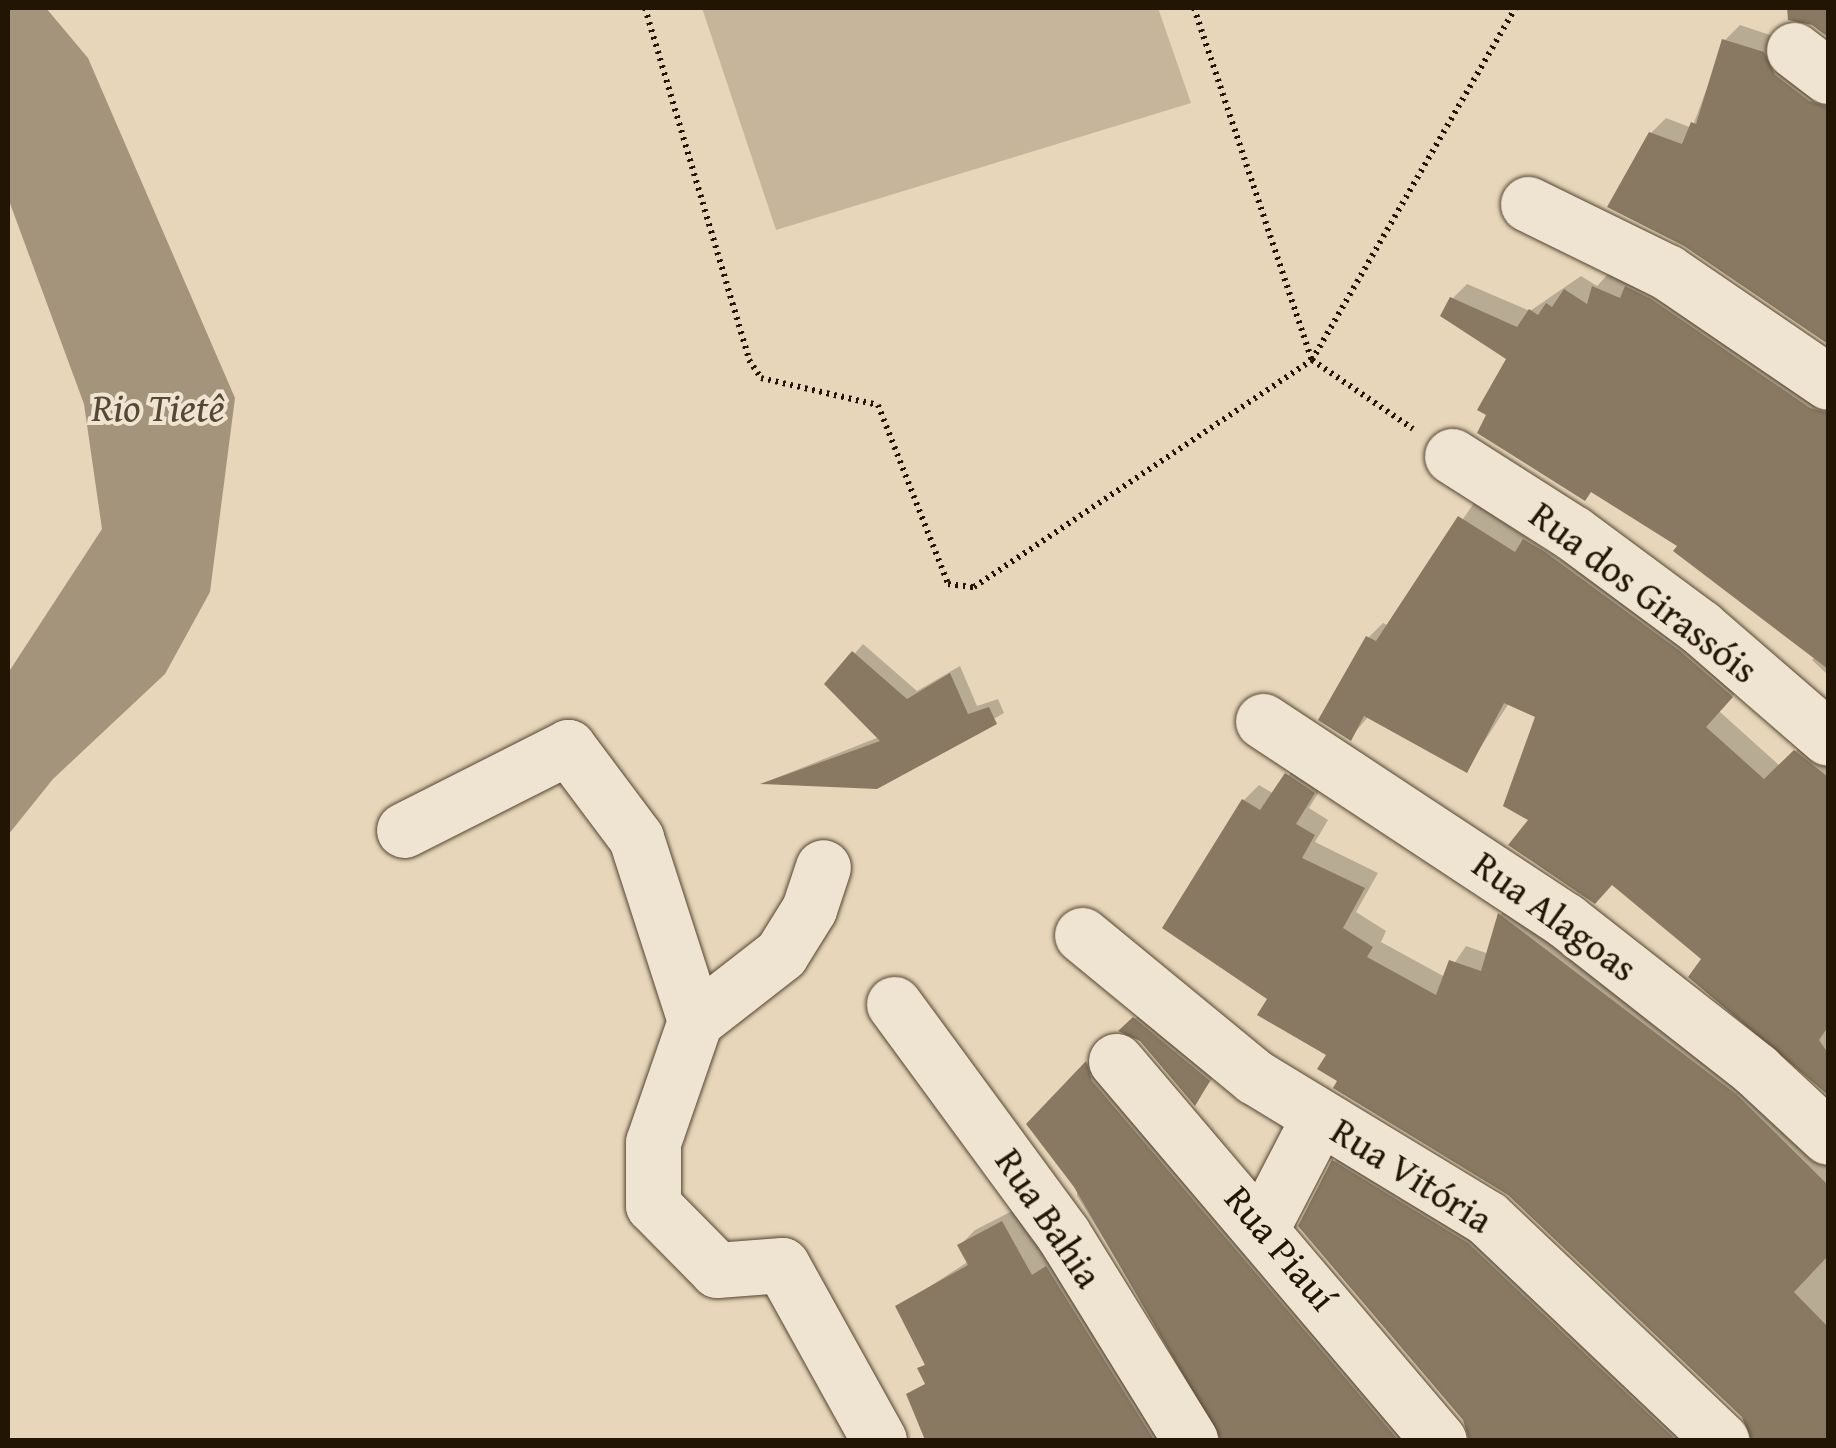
<!DOCTYPE html>
<meta charset="utf-8">
<style>
body{margin:0}
#map{position:relative;width:1836px;height:1448px;overflow:hidden;background:#e7d6b9;font-family:"Gentium Book Plus",serif}
div>[style]{position:absolute}
.green>*{inset:0;background:#c6b59a}
.water>*{inset:0;background:#a4947b}
.shadow>*{inset:0;background:#0003}
.building>*{inset:0;background:#897962}
.path>*{height:6px;margin-top:-3px;transform-origin:0;background:repeating-linear-gradient(90deg,#231504 0 2.5px,transparent 0 7.5px)}
.roads{filter:drop-shadow(0 0 2px #544531) drop-shadow(0 0 2px #544531)}
.minor>*{height:55px;margin:-27.5px;padding:0 27.5px;transform-origin:27.5px;border-radius:27.5px;background:#efe4d2}
span{translate:-50% -50%;white-space:nowrap;text-align:center;line-height:1.15;-webkit-text-stroke:8px #efe4d2;paint-order:stroke}
.street-label{font-size:38px;color:#231504}
.water-label{font-size:40px;color:#574834;font-style:italic}
.frame{position:absolute;inset:0;border:10px solid #231504;pointer-events:none}
</style>
<div id="map">
<div class="green">
<i style="clip-path:polygon(702px 8px,1158px 8px,1191px 103px,776px 230px)"></i>
</div>
<div class="water">
<i style="clip-path:polygon(8px 8px,46px 8px,88px 58px,235px 398px,210px 592px,165px 674px,53px 779px,8px 835px,8px 673px,102px 529px,84px 404px,8px 198px)"></i>
</div>
<div class="shadow">
<i style="clip-path:polygon(1740px 25px,1779px 38px,1828px 88px,1828px 341px,1686px 244px,1651px 133px,1666px 118px,1692px 128px,1725px 40px)"></i>
<i style="clip-path:polygon(1609px 273px,1828px 394px,1828px 675px,1812px 660px,1816px 656px,1680px 545px,1452px 299px,1467px 284px,1530px 311px,1581px 276px,1597px 286px)"></i>
<i style="clip-path:polygon(1474px 503px,1746px 681px,1719px 711px,1780px 766px,1811px 737px,1828px 750px,1828px 1093px,1692px 977px,1704px 959px,1532px 819px,1538px 716px,1509px 703px,1466px 770px,1369px 716px,1350px 738px,1368px 638px,1383px 623px,1389px 626px)"></i>
<i style="clip-path:polygon(863px 644px,917px 691px,960px 666px,977px 706px,998px 699px,1004px 713px,876px 786px,766px 782px,879px 737px,828px 684px)"></i>
<i style="clip-path:polygon(1302px 759px,1328px 777px,1309px 808px,1328px 820px,1315px 842px,1378px 873px,1356px 912px,1386px 931px,1381px 942px,1445px 977px,1466px 946px,1489px 954px,1500px 915px,1515px 900px,1828px 1148px,1828px 1440px,1752px 1440px,1744px 1416px,1510px 1193px,1340px 1080px,1329px 1054px,1270px 998px,1166px 928px,1244px 800px,1259px 785px,1274px 794px)"></i>
<i style="clip-path:polygon(1144px 1010px,1218px 1071px,1195px 1102px,1141px 1039px,1123px 1030px)"></i>
<i style="clip-path:polygon(1101px 1049px,1430px 1440px,1220px 1440px,1219px 1423px,1077px 1196px,1077px 1186px,1030px 1124px)"></i>
<i style="clip-path:polygon(1349px 1147px,1483px 1228px,1707px 1440px,1470px 1440px,1466px 1419px,1334px 1162px)"></i>
<i style="clip-path:polygon(1018px 1208px,1047px 1262px,1062px 1253px,1177px 1440px,955px 1440px,920px 1369px,927px 1362px,898px 1307px,969px 1261px,960px 1245px,975px 1230px)"></i>
</div>
<div class="building">
<i style="clip-path:polygon(1787px 8px,1828px 8px,1828px 37px,1812px 25px,1788px 20px)"></i>
<i style="clip-path:polygon(1722px 39px,1764px 52px,1775px 75px,1809px 101px,1828px 107px,1828px 344px,1684px 246px,1607px 207px,1649px 132px,1682px 144px,1691px 122px,1696px 124px)"></i>
<i style="clip-path:polygon(1592px 286px,1620px 298px,1625px 286px,1651px 299px,1810px 408px,1828px 413px,1828px 669px,1673px 551px,1677px 546px,1591px 492px,1585px 501px,1477px 433px,1486px 415px,1477px 410px,1506px 359px,1440px 316px,1450px 297px,1517px 327px,1529px 309px,1538px 315px,1546px 303px,1552px 307px,1564px 289px,1587px 304px)"></i>
<i style="clip-path:polygon(1458px 516px,1515px 552px,1523px 539px,1545px 552px,1680px 651px,1733px 697px,1706px 727px,1764px 779px,1794px 750px,1828px 777px,1828px 1027px,1819px 1040px,1828px 1053px,1828px 1095px,1688px 977px,1701px 959px,1612px 885px,1595px 904px,1508px 845px,1528px 820px,1503px 806px,1535px 717px,1504px 703px,1467px 773px,1364px 716px,1351px 741px,1318px 720px,1366px 636px,1376px 641px)"></i>
<i style="clip-path:polygon(852px 651px,907px 699px,950px 673px,968px 714px,989px 707px,997px 724px,877px 789px,760px 784px,880px 741px,824px 684px)"></i>
<i style="clip-path:polygon(1285px 773px,1315px 793px,1296px 824px,1315px 835px,1302px 858px,1365px 888px,1343px 928px,1373px 947px,1367px 957px,1436px 995px,1449px 960px,1481px 971px,1498px 913px,1736px 1094px,1828px 1185px,1828px 1256px,1794px 1292px,1828px 1327px,1828px 1440px,1751px 1440px,1742px 1417px,1508px 1195px,1333px 1088px,1337px 1081px,1317px 1069px,1326px 1055px,1257px 1015px,1267px 999px,1162px 928px,1242px 799px,1260px 810px)"></i>
<i style="clip-path:polygon(1133px 1017px,1210px 1081px,1195px 1106px,1140px 1041px,1118px 1031px)"></i>
<i style="clip-path:polygon(1086px 1061px,1092px 1081px,1398px 1440px,1221px 1440px,1074px 1187px,1026px 1124px)"></i>
<i style="clip-path:polygon(1332px 1160px,1468px 1243px,1676px 1440px,1469px 1440px,1463px 1420px,1298px 1226px)"></i>
<i style="clip-path:polygon(1002px 1221px,1032px 1275px,1046px 1266px,1154px 1440px,925px 1440px,906px 1394px,925px 1384px,917px 1368px,925px 1365px,895px 1306px,968px 1265px,957px 1245px)"></i>
</div>
<div class="path">
<i style="left:645px;top:8px;width:367px;rotate:73.5deg"></i>
<i style="left:749px;top:360px;width:22px;rotate:56deg"></i>
<i style="left:761px;top:378px;width:120px;rotate:13deg"></i>
<i style="left:878px;top:405px;width:192px;rotate:68.6deg"></i>
<i style="left:948px;top:584px;width:26px;rotate:7deg"></i>
<i style="left:974px;top:587px;width:407px;rotate:-33.9deg"></i>
<i style="left:1312px;top:360px;width:406px;rotate:-60deg"></i>
<i style="left:1194px;top:8px;width:371px;rotate:71.5deg"></i>
<i style="left:1312px;top:360px;width:122px;rotate:34.3deg"></i>
</div>
<div class="roads">
<div class="minor">
<i style="left:1794px;top:50px;width:43px;rotate:37.4deg"></i>
<i style="left:1528px;top:204px;width:155px;rotate:26.1deg"></i>
<i style="left:1667px;top:272px;width:195px;rotate:34.3deg"></i>
<i style="left:1452px;top:456px;width:143px;rotate:32.5deg"></i>
<i style="left:1573px;top:533px;width:158px;rotate:36.5deg"></i>
<i style="left:1700px;top:627px;width:169px;rotate:40.9deg"></i>
<i style="left:1263px;top:721px;width:362px;rotate:33.4deg"></i>
<i style="left:1565px;top:920px;width:243px;rotate:38.1deg"></i>
<i style="left:1756px;top:1070px;width:98px;rotate:42.9deg"></i>
<i style="left:404px;top:830px;width:184px;rotate:-26.8deg"></i>
<i style="left:568px;top:747px;width:114px;rotate:53.2deg"></i>
<i style="left:636px;top:838px;width:192px;rotate:72.1deg"></i>
<i style="left:695px;top:1021px;width:128px;rotate:109.1deg"></i>
<i style="left:653px;top:1142px;width:63px;rotate:90deg"></i>
<i style="left:653px;top:1205px;width:91px;rotate:45.4deg"></i>
<i style="left:717px;top:1270px;width:65px;rotate:-4.4deg"></i>
<i style="left:782px;top:1265px;width:200px;rotate:61deg"></i>
<i style="left:1082px;top:935px;width:224px;rotate:39.4deg"></i>
<i style="left:1255px;top:1077px;width:271px;rotate:31.3deg"></i>
<i style="left:1487px;top:1218px;width:323px;rotate:43.5deg"></i>
<i style="left:894px;top:1004px;width:285px;rotate:53.7deg"></i>
<i style="left:1063px;top:1234px;width:242px;rotate:58.3deg"></i>
<i style="left:695px;top:1021px;width:109px;rotate:-37.9deg"></i>
<i style="left:781px;top:954px;width:53px;rotate:-58.1deg"></i>
<i style="left:809px;top:909px;width:44px;rotate:-71.6deg"></i>
<i style="left:1116px;top:1061px;width:498px;rotate:49.6deg"></i>
<i style="left:1262px;top:1227px;width:124px;rotate:-62.6deg"></i>
</div>
</div>
<div class="street-label">
<span style="left:1644px;top:592px;rotate:37deg">Rua dos Girassóis</span>
<span style="left:1555px;top:916px;rotate:36deg">Rua Alagoas</span>
<span style="left:1412px;top:1175px;rotate:32deg">Rua Vitória</span>
<span style="left:1049px;top:1218px;rotate:56deg">Rua Bahia</span>
<span style="left:1281px;top:1248px;rotate:50deg">Rua Piauí</span>
</div>
<div class="water-label">
<span style="left:158px;top:407px">Rio Tietê</span>
</div>
<div class="frame"></div>
</div>
